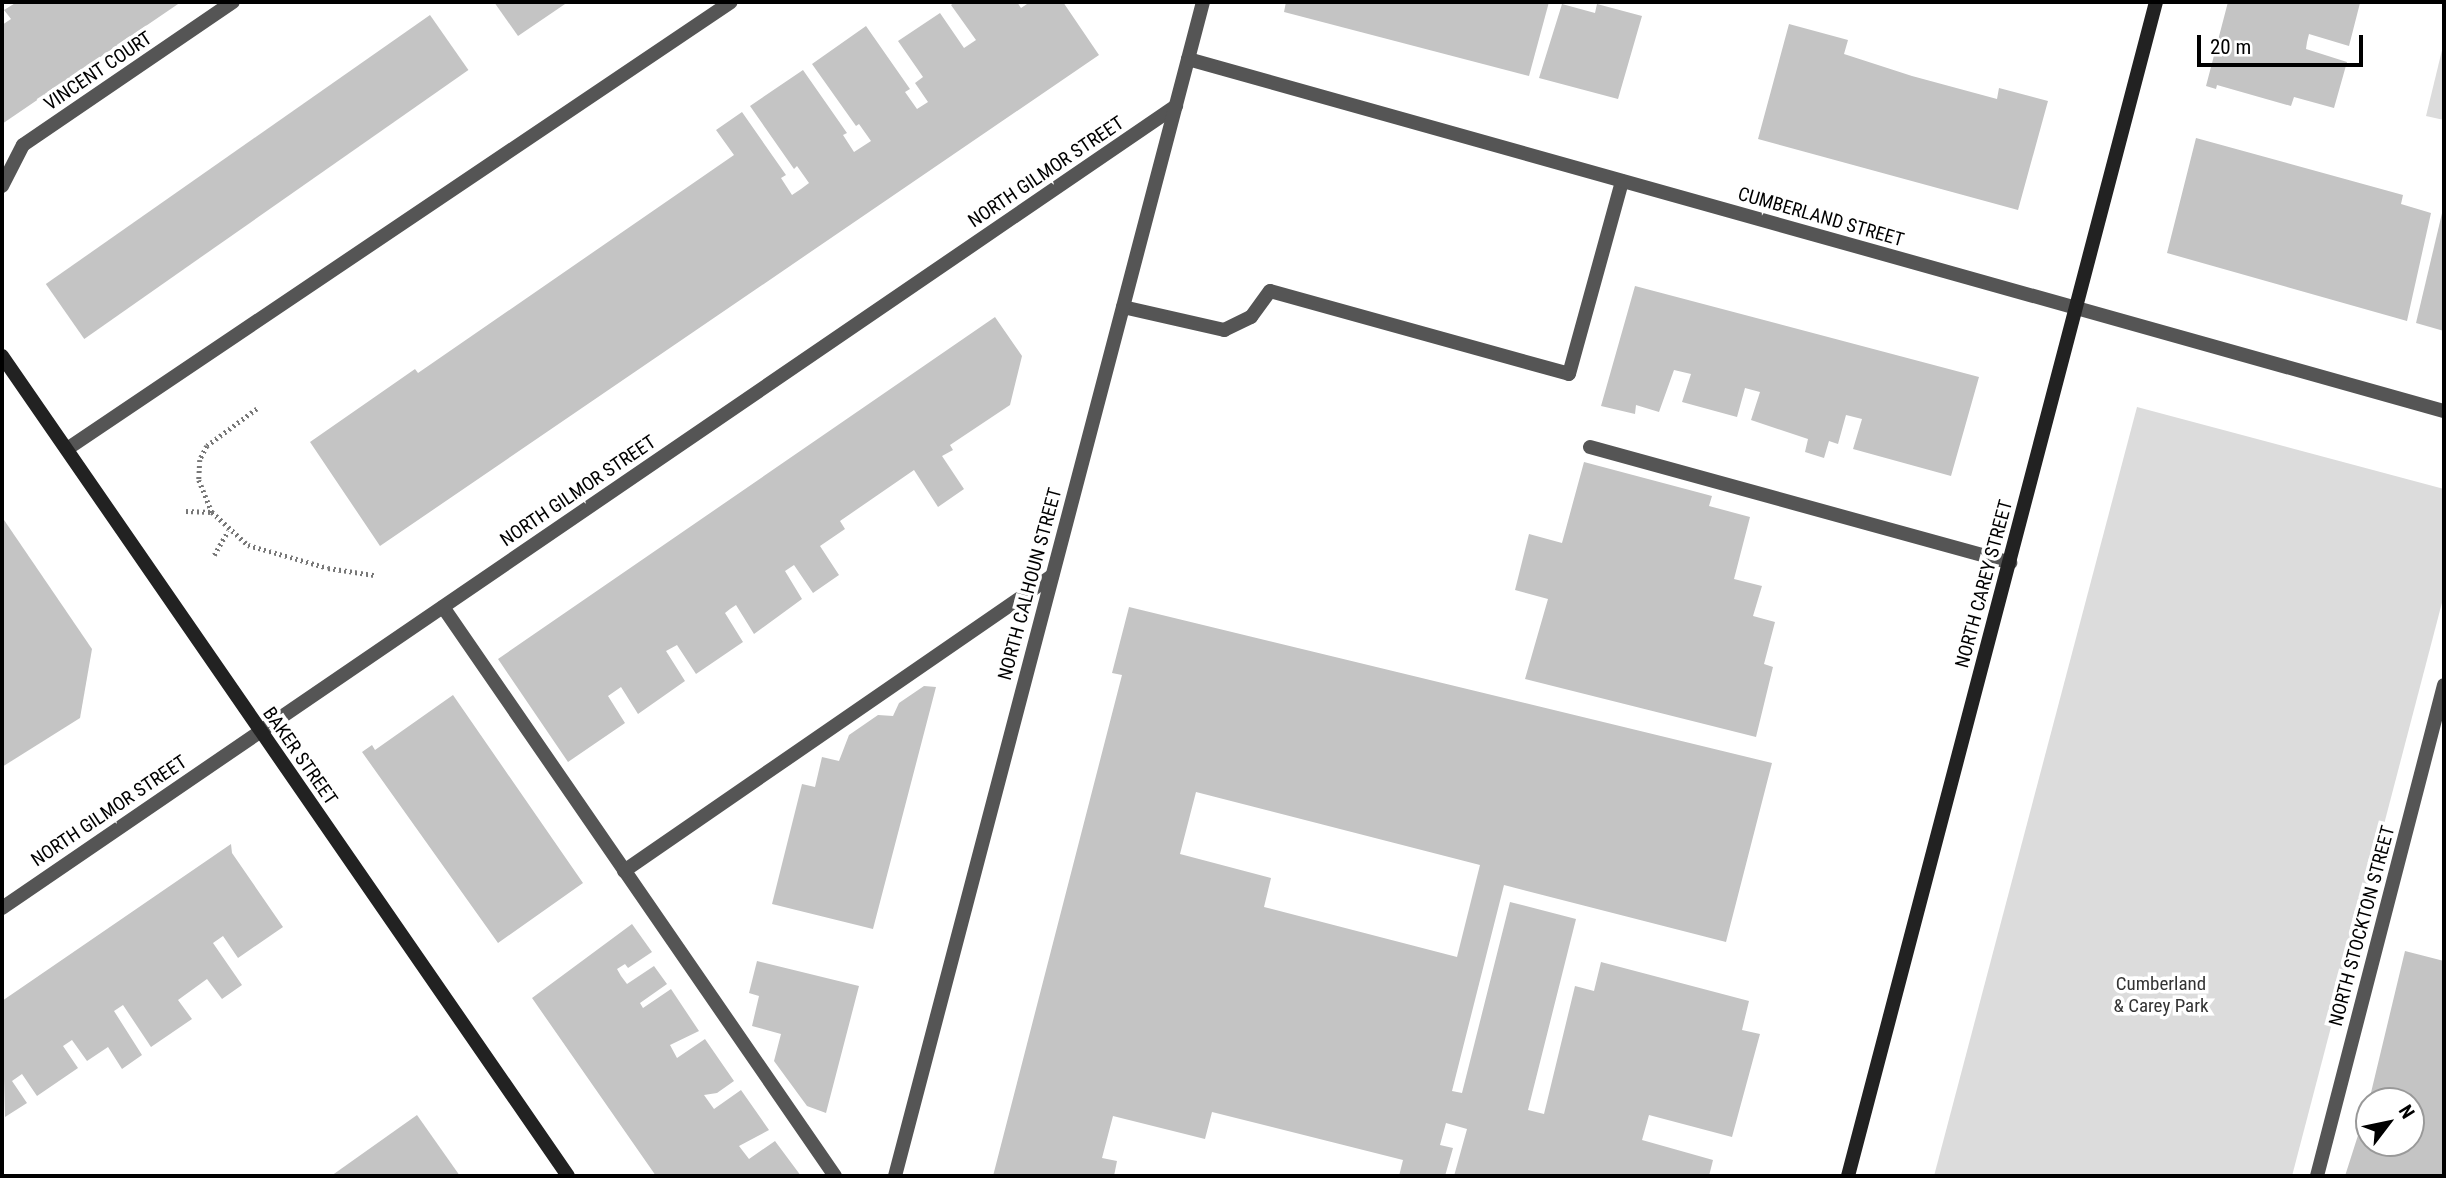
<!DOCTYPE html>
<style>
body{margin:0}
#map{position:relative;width:2446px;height:1178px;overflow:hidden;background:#fff;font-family:"Roboto Condensed",sans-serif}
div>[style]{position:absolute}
.green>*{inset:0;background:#dcdcdc}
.building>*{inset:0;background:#c4c4c4;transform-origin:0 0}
.path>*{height:4.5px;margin-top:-2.25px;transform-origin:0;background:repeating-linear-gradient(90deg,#777 0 2px,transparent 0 5.5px)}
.lane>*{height:14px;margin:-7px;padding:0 7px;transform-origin:7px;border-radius:7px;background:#555}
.street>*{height:14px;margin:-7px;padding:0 7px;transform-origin:7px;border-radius:7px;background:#555}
.secondary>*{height:14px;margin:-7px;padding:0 7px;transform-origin:7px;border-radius:7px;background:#222}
span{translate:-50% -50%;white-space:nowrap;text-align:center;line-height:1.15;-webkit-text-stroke:7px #fff;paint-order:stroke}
.street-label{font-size:19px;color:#000}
.park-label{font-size:19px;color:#333}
.frame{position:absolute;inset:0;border:4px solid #000;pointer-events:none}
.north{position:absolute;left:2355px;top:1087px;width:70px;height:70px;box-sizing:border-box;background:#fff;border:2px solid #999;border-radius:50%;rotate:58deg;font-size:19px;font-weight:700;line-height:28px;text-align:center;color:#000}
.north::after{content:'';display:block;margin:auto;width:24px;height:32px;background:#000;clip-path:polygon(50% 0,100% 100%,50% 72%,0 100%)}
.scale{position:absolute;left:2197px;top:35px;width:166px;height:32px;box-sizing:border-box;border:4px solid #000;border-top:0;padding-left:9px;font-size:21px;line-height:24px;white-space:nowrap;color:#000;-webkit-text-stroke:5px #fff;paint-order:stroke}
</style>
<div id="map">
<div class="green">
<i style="clip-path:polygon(2444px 42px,2444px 120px,2426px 116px)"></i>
<i style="clip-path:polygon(2137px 407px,2444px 489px,2444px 595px,2292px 1176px,1934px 1176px)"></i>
</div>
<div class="building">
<i style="clip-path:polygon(17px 2px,181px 2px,2px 124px,2px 25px,11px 19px,4px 10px)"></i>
<i style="clip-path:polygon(494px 2px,568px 2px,518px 36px)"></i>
<i style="clip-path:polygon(955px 2px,1017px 2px,1021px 8px,1030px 2px,1063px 2px,1099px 55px,380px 546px,310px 442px,415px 369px,418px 373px,734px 155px,716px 130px,742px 112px,786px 175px,781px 178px,792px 195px,801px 189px,809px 183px,797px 166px,794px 169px,750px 106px,803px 70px,847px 133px,843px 135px,854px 152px,871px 141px,859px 124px,856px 126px,812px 64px,866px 26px,910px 89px,905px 92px,917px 109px,928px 102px,915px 83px,923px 77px,898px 41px,940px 13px,964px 48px,976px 40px,951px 5px)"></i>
<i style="clip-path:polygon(1286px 2px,1549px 2px,1529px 76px,1284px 12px)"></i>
<i style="clip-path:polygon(2228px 2px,2360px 3px,2349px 46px,2309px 34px,2307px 42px,2306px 49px,2347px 62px,2334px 108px,2294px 97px,2291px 106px,2217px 85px,2216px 89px,2206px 86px)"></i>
<i style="clip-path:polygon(1562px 4px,1595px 13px,1597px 4px,1642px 16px,1618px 99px,1539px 78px)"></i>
<i style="left:430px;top:15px;width:67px;height:469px;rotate:55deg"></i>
<i style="clip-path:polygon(1789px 24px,1848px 40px,1844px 54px,1912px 76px,1997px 99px,1999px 88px,2048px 101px,2018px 210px,1758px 139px)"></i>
<i style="clip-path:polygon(2196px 138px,2403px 195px,2401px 204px,2431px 213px,2407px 321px,2167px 253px)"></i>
<i style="clip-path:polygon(2443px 209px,2444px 210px,2444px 331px,2416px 323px)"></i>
<i style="clip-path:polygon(1635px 286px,1979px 377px,1951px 476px,1853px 449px,1862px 419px,1846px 415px,1838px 444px,1829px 441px,1824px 458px,1805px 452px,1808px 439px,1751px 420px,1760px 392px,1745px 388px,1737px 417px,1682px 402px,1691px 374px,1674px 370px,1659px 412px,1636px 405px,1635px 414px,1601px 406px)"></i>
<i style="clip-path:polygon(995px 317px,1022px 356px,1010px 405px,950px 445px,953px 450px,942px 456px,964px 489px,938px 507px,914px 470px,840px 521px,845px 529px,820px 546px,839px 575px,813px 593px,794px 565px,785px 571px,802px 599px,754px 634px,736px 605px,730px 609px,725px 613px,743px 642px,696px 674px,677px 645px,666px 651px,685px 681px,638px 714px,621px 687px,608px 696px,625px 723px,568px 762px,498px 659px)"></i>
<i style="clip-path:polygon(1584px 462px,1712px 496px,1709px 506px,1750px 517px,1734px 579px,1762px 586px,1753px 616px,1775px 622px,1764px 664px,1773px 667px,1756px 737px,1525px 679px,1548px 599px,1515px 590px,1529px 534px,1562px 543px)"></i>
<i style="clip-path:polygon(2px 517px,92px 649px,80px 718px,2px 767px)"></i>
<i style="clip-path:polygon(evenodd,1129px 607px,1772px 763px,1726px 942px,1504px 885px,1452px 1091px,1462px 1093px,1510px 902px,1576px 919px,1528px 1110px,1544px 1114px,1575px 986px,1594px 991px,1601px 962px,1749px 1001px,1742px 1030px,1760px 1034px,1732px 1137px,1649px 1115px,1642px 1140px,1713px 1160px,1709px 1176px,1454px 1176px,1467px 1129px,1446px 1123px,1440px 1145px,1453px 1148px,1445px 1176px,1399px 1176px,1403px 1160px,1212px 1112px,1205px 1139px,1113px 1116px,1102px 1158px,1117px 1161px,1114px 1176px,993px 1176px,1122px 675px,1112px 673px,1129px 607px,1196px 792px,1480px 865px,1457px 957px,1264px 907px,1271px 878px,1180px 854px,1196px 792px)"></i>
<i style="clip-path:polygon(924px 686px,936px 687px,873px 929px,772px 904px,802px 784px,815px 787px,822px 757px,839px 761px,849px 735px,878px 715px,893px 716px,899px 703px)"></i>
<i style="clip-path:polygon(453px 695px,583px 883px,498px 943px,362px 752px,372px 745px,375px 750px)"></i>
<i style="clip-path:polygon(231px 844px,232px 853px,283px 927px,238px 958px,223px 936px,213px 943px,242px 985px,222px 999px,207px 979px,178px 1000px,192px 1019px,151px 1047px,123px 1005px,114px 1011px,142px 1055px,122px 1069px,108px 1047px,87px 1061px,72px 1040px,63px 1046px,78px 1068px,37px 1096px,22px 1074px,12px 1081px,27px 1103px,5px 1117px,2px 1001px)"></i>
<i style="clip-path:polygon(632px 924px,652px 952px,628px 968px,625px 964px,617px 969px,621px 976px,627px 984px,654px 966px,667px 984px,640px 1003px,643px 1008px,671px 989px,699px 1031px,670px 1045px,677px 1058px,705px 1039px,734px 1081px,717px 1093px,704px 1095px,714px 1109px,741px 1090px,769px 1130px,739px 1146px,749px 1159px,775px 1141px,801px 1176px,656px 1176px,532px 998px)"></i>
<i style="clip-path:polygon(2405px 951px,2444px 961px,2444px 1176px,2345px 1176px,2368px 1104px,2369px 1143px,2411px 1143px,2411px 1101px,2369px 1101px)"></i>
<i style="clip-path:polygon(757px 961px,859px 986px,826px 1113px,807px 1106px,774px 1061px,781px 1034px,752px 1026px,759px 996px,749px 993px)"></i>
<i style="clip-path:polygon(417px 1115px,460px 1176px,331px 1176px)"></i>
</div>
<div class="path">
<i style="left:257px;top:409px;width:62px;rotate:143.5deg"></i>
<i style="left:207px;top:446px;width:16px;rotate:117deg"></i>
<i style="left:200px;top:460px;width:20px;rotate:93deg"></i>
<i style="left:199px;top:480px;width:35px;rotate:68deg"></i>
<i style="left:212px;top:512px;width:49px;rotate:42.5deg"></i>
<i style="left:248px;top:545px;width:83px;rotate:16deg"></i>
<i style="left:328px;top:568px;width:47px;rotate:8.7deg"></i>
<i style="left:186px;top:511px;width:26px;rotate:2deg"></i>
<i style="left:214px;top:555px;width:28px;rotate:-60deg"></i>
</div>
<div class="lane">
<i style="left:1123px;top:307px;width:104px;rotate:12.8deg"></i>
<i style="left:1224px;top:330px;width:30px;rotate:-26deg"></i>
<i style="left:1251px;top:317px;width:32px;rotate:-54deg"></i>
<i style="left:1270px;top:291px;width:310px;rotate:15.5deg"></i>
<i style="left:1569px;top:374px;width:200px;rotate:-74.6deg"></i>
<i style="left:1590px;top:447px;width:436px;rotate:15.4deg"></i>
<i style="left:67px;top:449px;width:800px;rotate:-33.95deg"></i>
<i style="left:443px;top:607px;width:691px;rotate:55.44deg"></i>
<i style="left:624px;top:871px;width:520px;rotate:-34.58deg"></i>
<i style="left:2317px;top:1176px;width:507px;rotate:-75.5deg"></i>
</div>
<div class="street">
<i style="left:1188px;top:59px;width:1304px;rotate:15.66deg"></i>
<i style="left:2px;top:186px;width:46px;rotate:-62.9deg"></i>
<i style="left:23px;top:145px;width:254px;rotate:-34.3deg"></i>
<i style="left:2px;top:908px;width:1422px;rotate:-34.34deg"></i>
<i style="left:895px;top:1176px;width:1214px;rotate:-75.3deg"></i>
</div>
<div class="secondary">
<i style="left:2px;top:356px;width:996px;rotate:55.38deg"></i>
<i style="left:1848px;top:1176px;width:1214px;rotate:-75.3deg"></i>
</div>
<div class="street-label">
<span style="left:98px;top:71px;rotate:-34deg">VINCENT COURT</span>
<span style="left:1046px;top:172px;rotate:-34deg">NORTH GILMOR STREET</span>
<span style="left:1821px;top:217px;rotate:16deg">CUMBERLAND STREET</span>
<span style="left:578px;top:491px;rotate:-34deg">NORTH GILMOR STREET</span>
<span style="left:1030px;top:584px;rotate:-75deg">NORTH CALHOUN STREET</span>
<span style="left:1984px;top:584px;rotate:-75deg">NORTH CAREY STREET</span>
<span style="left:300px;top:756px;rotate:55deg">BAKER STREET</span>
<span style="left:109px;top:811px;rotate:-34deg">NORTH GILMOR STREET</span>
<span style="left:2362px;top:926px;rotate:-75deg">NORTH STOCKTON STREET</span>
</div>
<div class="park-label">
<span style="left:2161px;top:995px">Cumberland<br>&amp; Carey Park</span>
</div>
<div class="frame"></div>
<div class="north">N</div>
<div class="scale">20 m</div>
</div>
